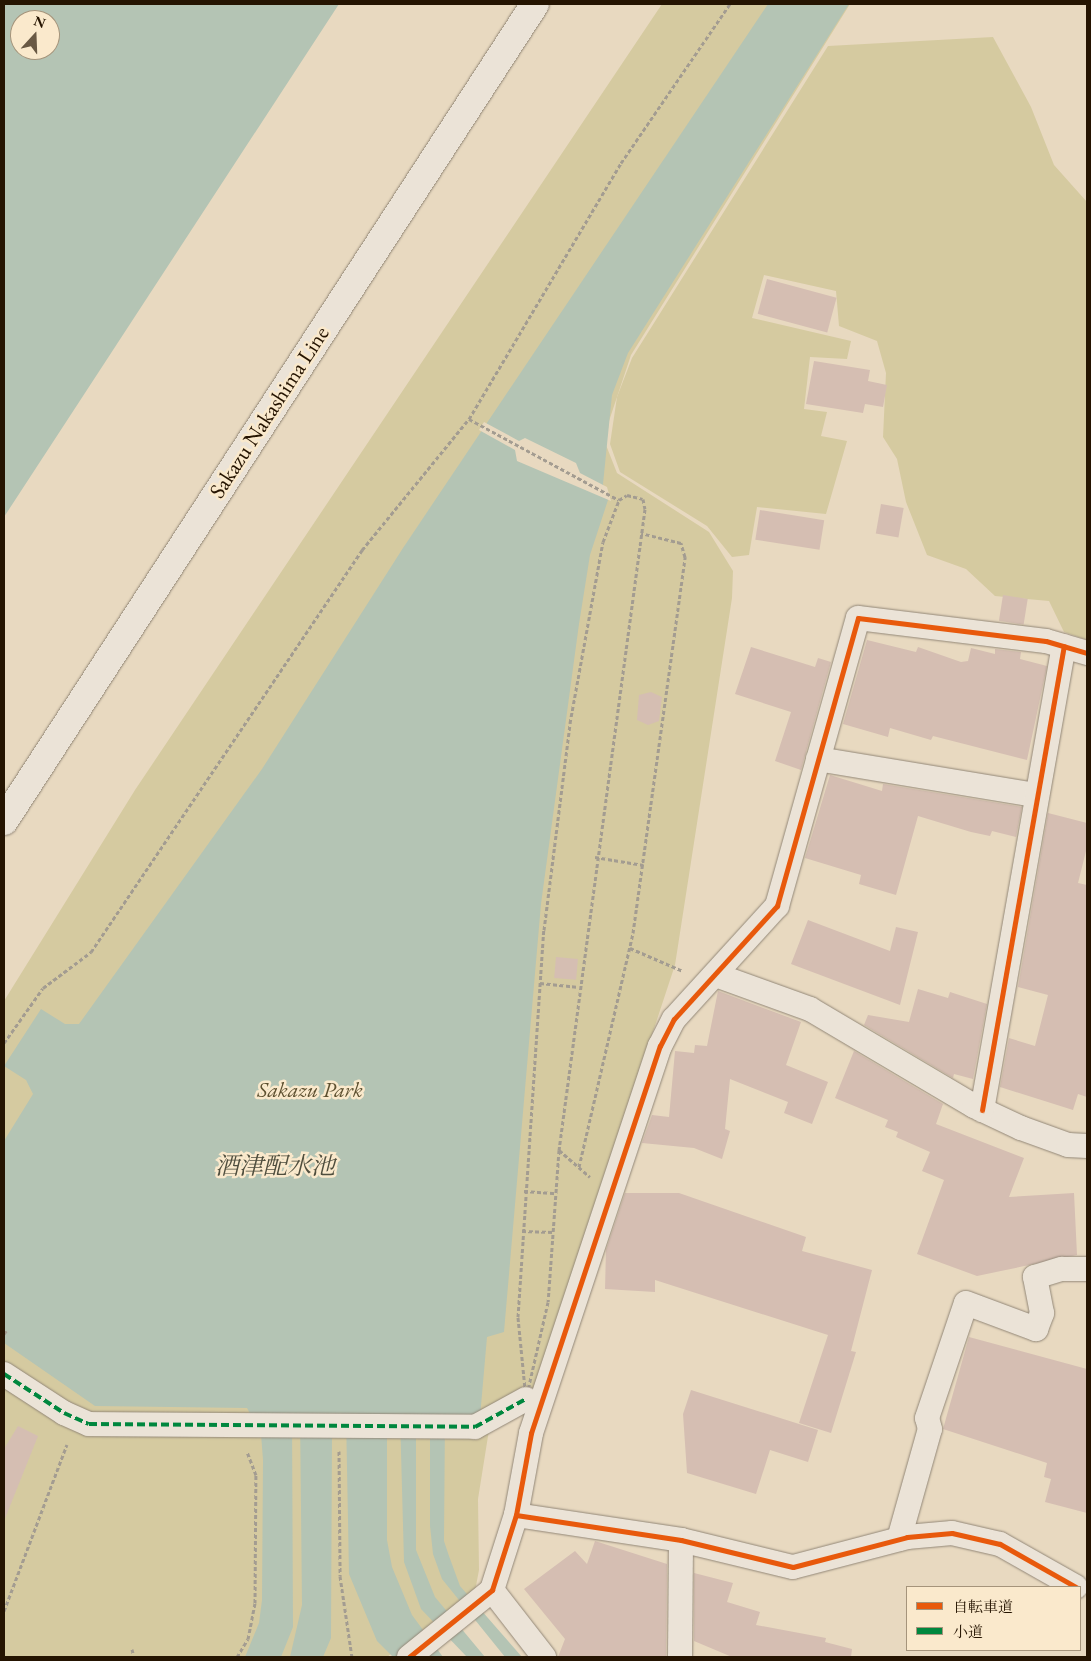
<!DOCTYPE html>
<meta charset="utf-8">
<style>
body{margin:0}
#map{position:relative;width:1091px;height:1661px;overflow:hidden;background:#e8d9c0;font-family:"EB Garamond","Noto Serif JP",serif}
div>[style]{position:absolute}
.green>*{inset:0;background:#d5caa0}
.water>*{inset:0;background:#b4c4b4}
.pier>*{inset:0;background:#e8d9c0}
.building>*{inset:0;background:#d5beb2;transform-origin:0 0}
.path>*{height:3px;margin-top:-1.5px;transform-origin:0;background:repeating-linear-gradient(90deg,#a39c91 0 4px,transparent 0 6.5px)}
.roads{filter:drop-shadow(0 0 1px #928777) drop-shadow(0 0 1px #928777)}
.street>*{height:24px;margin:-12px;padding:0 12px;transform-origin:12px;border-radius:12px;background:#ebe3d7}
.secondary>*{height:28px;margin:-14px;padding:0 14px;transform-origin:14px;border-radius:14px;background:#ebe3d7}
.quiet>*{height:4px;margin-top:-2px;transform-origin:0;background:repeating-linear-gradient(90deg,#00873e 0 8px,transparent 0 12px)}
.cycleway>*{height:5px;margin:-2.5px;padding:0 2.5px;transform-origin:2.5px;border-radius:2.5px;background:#e8590c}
span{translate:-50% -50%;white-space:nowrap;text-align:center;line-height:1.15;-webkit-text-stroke:5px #fae9cc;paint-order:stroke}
.street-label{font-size:22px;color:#251401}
.park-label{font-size:22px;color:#5d5030;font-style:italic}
.water-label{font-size:24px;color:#4f4e3e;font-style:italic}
.frame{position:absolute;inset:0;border:5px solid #251401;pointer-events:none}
.legend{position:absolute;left:906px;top:1586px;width:175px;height:65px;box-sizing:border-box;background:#fae9cc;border:1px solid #a5947b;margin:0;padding:6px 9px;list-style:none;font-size:15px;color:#251401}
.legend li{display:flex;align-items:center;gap:10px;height:25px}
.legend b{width:25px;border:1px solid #a5947b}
.north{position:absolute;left:10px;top:10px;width:50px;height:50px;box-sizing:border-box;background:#fae9cc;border:1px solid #a5947b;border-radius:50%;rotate:20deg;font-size:14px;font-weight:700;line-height:20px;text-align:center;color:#251401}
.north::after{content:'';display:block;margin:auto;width:18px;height:22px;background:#695944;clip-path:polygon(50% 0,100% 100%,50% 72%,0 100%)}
</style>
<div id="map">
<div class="green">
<i style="clip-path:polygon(662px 4px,850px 4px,631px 355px,609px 421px,606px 445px,617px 473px,709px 532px,733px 571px,732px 598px,675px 965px,531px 1401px,489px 1430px,478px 1499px,479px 1570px,475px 1591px,387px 1657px,4px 1657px,4px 1001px,135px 790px)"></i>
<i style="clip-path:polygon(993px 37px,1031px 107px,1054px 165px,1087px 202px,1087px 640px,1064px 632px,1049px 601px,995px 596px,966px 569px,927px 555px,906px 502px,897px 459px,883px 437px,886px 373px,877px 341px,839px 326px,836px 291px,764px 275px,752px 318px,851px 341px,847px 359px,810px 357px,804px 409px,827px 412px,821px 436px,847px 441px,826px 514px,757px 507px,749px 555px,732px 557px,707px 526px,620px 472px,610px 444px,617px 397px,632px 358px,828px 46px)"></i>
</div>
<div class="water">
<i style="clip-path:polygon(evenodd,4px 4px,339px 4px,4px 517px,4px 4px,20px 20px,50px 20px,50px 50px,20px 50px,20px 20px)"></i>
<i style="clip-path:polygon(768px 4px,849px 4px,628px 353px,612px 395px,603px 484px,608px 500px,590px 555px,579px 624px,541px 904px,504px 1332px,487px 1337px,480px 1417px,445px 1417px,444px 1541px,449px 1556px,460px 1586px,522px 1657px,505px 1657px,442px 1579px,433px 1554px,430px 1526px,430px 1417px,416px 1417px,416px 1550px,435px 1597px,485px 1657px,467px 1657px,421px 1609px,404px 1562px,400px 1415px,387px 1415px,387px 1540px,392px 1567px,412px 1615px,443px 1657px,393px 1657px,377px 1641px,349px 1574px,346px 1415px,332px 1435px,331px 1638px,323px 1657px,290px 1657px,302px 1605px,300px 1414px,292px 1415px,293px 1627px,281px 1657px,245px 1657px,259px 1623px,262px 1600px,263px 1460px,261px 1434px,247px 1408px,95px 1406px,4px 1343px,4px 1141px,33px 1094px,26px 1080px,4px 1066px,41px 1009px,65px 1024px,79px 1024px,262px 769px,403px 548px)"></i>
</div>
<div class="pier">
<i style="clip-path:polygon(484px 422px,519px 441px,525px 438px,576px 463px,580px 473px,607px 487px,611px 501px,517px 461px,515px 450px,479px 430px)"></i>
</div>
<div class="building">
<i style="left:767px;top:279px;width:72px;height:36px;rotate:15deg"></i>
<i style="clip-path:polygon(814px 361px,870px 370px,868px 381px,887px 385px,883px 407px,865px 404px,863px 413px,806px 404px)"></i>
<i style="left:881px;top:504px;width:23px;height:30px;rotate:10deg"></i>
<i style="left:760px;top:510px;width:65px;height:30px;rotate:9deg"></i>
<i style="left:1003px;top:595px;width:25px;height:26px;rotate:9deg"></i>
<i style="clip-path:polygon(867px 640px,916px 652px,918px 647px,961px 662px,968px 661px,971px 648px,995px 654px,995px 649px,1021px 652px,1020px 659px,1047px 666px,1027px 760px,933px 736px,931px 740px,890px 728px,888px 737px,843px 724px)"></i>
<i style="clip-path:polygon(751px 647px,815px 667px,818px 658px,831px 662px,801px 770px,775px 761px,791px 712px,735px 694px)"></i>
<i style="clip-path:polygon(651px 692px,662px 697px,659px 721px,648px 725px,637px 720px,639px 695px)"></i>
<i style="clip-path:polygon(830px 775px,882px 791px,883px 784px,1022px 807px,1016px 837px,992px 831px,990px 836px,971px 832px,918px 816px,896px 895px,859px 884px,861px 875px,805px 858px)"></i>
<i style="clip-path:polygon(1048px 813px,1087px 823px,1087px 847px,1078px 883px,1087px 885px,1087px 1097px,1078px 1094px,1073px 1110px,1000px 1087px,1009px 1038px,1035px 1046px,1048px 995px,1018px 987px)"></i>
<i style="clip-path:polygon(808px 920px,890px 951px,896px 927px,918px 932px,900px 1005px,791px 964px)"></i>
<i style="left:556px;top:957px;width:22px;height:21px;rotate:5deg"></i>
<i style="clip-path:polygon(918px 989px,948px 998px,950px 992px,987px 1004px,973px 1079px,954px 1074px,953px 1078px,864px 1025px,868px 1015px,909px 1022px)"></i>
<i style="clip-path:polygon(718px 991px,801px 1022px,786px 1065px,828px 1082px,812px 1124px,784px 1113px,788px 1102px,730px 1079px,725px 1129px,730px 1131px,722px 1159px,694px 1148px,642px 1143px,652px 1115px,669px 1117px,675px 1051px,694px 1053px,695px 1045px,707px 1046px)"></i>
<i style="clip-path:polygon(854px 1051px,943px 1104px,936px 1124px,1024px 1158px,1009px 1197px,1074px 1193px,1077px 1255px,977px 1276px,917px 1254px,944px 1180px,922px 1171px,930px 1152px,896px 1137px,898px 1132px,885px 1127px,888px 1120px,835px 1098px)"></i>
<i style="clip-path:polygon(625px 1193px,679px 1193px,806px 1237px,802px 1251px,872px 1270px,851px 1351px,856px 1352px,831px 1433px,799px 1423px,828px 1335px,655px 1280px,655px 1292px,605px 1289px,606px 1250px)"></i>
<i style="clip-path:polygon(969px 1337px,1087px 1369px,1087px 1513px,1045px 1502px,1051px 1479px,1044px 1477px,1047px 1463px,943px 1429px)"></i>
<i style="clip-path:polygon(691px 1390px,818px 1430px,808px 1462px,770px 1450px,756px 1494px,687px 1473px,683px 1414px)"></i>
<i style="clip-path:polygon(18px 1426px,38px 1436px,4px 1521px,4px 1449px)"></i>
<i style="clip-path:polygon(595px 1541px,667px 1564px,666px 1657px,558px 1657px,565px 1639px,524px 1589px,575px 1551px,587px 1564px)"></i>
<i style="clip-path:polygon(694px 1573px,733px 1583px,727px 1602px,760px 1612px,756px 1625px,826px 1638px,825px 1642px,852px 1649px,851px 1657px,732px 1657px,694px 1641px)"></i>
</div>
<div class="path">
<i style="left:469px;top:419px;width:170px;rotate:28.4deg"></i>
<i style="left:627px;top:495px;width:16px;rotate:14deg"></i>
<i style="left:643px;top:499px;width:10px;rotate:79deg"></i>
<i style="left:645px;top:509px;width:647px;rotate:97.64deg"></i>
<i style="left:559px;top:1150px;width:152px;rotate:94.1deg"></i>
<i style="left:548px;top:1302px;width:99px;rotate:102.8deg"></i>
<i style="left:526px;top:1399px;width:82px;rotate:-95.6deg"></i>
<i style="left:518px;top:1317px;width:388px;rotate:-86.2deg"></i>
<i style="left:544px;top:930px;width:209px;rotate:-82.8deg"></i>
<i style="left:570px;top:723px;width:184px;rotate:-79.7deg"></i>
<i style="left:603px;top:542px;width:45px;rotate:-69.1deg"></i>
<i style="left:619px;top:500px;width:9px;rotate:-32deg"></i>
<i style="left:595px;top:857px;width:49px;rotate:9.5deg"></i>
<i style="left:630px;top:948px;width:58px;rotate:23.5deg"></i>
<i style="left:540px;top:983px;width:39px;rotate:6deg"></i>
<i style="left:4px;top:1043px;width:67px;rotate:-54.7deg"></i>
<i style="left:43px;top:988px;width:60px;rotate:-36.9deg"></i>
<i style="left:91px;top:952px;width:485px;rotate:-56deg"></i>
<i style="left:362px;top:550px;width:169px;rotate:-50.8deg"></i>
<i style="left:469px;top:419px;width:298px;rotate:-59.3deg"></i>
<i style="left:621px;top:163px;width:193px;rotate:-55.6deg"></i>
<i style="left:559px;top:1150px;width:41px;rotate:41.1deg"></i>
<i style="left:579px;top:1167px;width:240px;rotate:-77deg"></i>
<i style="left:633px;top:933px;width:380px;rotate:-82.1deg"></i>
<i style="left:685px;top:557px;width:15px;rotate:-106deg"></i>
<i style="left:681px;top:543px;width:41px;rotate:-166deg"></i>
<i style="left:524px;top:1191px;width:32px;rotate:4deg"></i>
<i style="left:522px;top:1231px;width:31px;rotate:2deg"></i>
<i style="left:4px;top:1334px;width:4px;rotate:-56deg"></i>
<i style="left:339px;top:1451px;width:125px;rotate:89.5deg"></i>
<i style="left:340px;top:1576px;width:82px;rotate:81.6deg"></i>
<i style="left:4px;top:1611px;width:178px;rotate:-69.3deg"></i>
<i style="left:132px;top:1649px;width:8px;rotate:76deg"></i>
<i style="left:237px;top:1657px;width:21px;rotate:-59deg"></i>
<i style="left:248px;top:1639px;width:37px;rotate:-79deg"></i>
<i style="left:255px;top:1603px;width:128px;rotate:-89.6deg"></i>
<i style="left:256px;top:1475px;width:25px;rotate:-111deg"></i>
</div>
<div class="roads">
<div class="street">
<i style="left:818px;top:759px;width:221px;rotate:9.4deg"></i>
<i style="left:716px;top:975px;width:100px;rotate:19.9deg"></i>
<i style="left:810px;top:1009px;width:191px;rotate:30.6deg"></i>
<i style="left:974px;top:1106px;width:52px;rotate:25.1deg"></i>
<i style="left:1021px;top:1128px;width:50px;rotate:19.9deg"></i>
<i style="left:1068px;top:1145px;width:19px;rotate:3deg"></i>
<i style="left:982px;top:1110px;width:471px;rotate:-80deg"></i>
<i style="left:4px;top:1374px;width:72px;rotate:33deg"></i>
<i style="left:64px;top:1413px;width:27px;rotate:24deg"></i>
<i style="left:89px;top:1424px;width:386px;rotate:0.4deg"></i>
<i style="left:475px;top:1427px;width:58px;rotate:-28.8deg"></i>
<i style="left:516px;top:1515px;width:167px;rotate:8.6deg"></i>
<i style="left:681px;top:1540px;width:115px;rotate:13.6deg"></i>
<i style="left:793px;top:1567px;width:118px;rotate:-14.7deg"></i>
<i style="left:907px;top:1537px;width:45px;rotate:-5.1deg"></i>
<i style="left:952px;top:1533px;width:49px;rotate:12.9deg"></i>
<i style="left:1000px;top:1544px;width:87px;rotate:29.5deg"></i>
<i style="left:899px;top:1539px;width:114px;rotate:-74.3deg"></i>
<i style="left:930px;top:1429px;width:11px;rotate:-105deg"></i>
<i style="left:927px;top:1418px;width:121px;rotate:-71.3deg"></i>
<i style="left:966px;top:1303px;width:75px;rotate:20.4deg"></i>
<i style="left:1036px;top:1329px;width:17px;rotate:-69deg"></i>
<i style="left:1042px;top:1313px;width:37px;rotate:-101deg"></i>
<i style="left:1035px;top:1277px;width:28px;rotate:-17deg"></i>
<i style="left:1062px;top:1269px;width:25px"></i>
<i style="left:492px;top:1590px;width:85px;rotate:52.2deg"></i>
<i style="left:409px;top:1657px;width:107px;rotate:-38.9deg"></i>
<i style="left:492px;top:1590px;width:79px;rotate:-72.3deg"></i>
<i style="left:516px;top:1515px;width:83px;rotate:-79.6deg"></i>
<i style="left:531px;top:1433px;width:408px;rotate:-71.6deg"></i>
<i style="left:660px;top:1046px;width:30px;rotate:-63deg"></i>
<i style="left:674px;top:1019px;width:153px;rotate:-47.7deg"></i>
<i style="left:777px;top:906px;width:299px;rotate:-74.3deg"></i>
<i style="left:858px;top:618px;width:189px;rotate:7deg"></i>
<i style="left:1046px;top:641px;width:43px;rotate:16.3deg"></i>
<i style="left:680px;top:1657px;width:117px;rotate:-89.5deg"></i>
</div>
<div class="secondary">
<i style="left:4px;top:821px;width:974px;rotate:-56.98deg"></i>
</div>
</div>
<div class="quiet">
<i style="left:4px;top:1374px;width:72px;rotate:33deg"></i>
<i style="left:64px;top:1413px;width:27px;rotate:24deg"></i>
<i style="left:89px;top:1424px;width:386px;rotate:0.4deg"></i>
<i style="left:475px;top:1427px;width:58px;rotate:-28.8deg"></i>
</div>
<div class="cycleway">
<i style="left:982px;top:1110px;width:471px;rotate:-80deg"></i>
<i style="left:516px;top:1515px;width:167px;rotate:8.6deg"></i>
<i style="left:681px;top:1540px;width:115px;rotate:13.6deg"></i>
<i style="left:793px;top:1567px;width:118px;rotate:-14.7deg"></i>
<i style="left:907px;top:1537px;width:45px;rotate:-5.1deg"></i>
<i style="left:952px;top:1533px;width:49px;rotate:12.9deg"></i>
<i style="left:1000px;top:1544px;width:87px;rotate:29.5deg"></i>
<i style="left:409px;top:1657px;width:107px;rotate:-38.9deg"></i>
<i style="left:492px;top:1590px;width:79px;rotate:-72.3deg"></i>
<i style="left:516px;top:1515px;width:83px;rotate:-79.6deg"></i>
<i style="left:531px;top:1433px;width:408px;rotate:-71.6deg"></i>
<i style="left:660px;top:1046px;width:30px;rotate:-63deg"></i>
<i style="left:674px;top:1019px;width:153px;rotate:-47.7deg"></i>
<i style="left:777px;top:906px;width:299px;rotate:-74.3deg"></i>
<i style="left:858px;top:618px;width:189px;rotate:7deg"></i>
<i style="left:1046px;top:641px;width:43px;rotate:16.3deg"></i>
</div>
<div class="street-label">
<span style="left:269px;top:412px;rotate:-57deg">Sakazu Nakashima Line</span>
</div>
<div class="park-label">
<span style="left:310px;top:1090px">Sakazu Park</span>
</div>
<div class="water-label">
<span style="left:275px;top:1166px">酒津配水池</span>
</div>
<div class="frame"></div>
<ul class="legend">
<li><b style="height:6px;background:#e8590c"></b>自転車道</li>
<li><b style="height:6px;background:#00873e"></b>小道</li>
</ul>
<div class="north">N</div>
</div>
